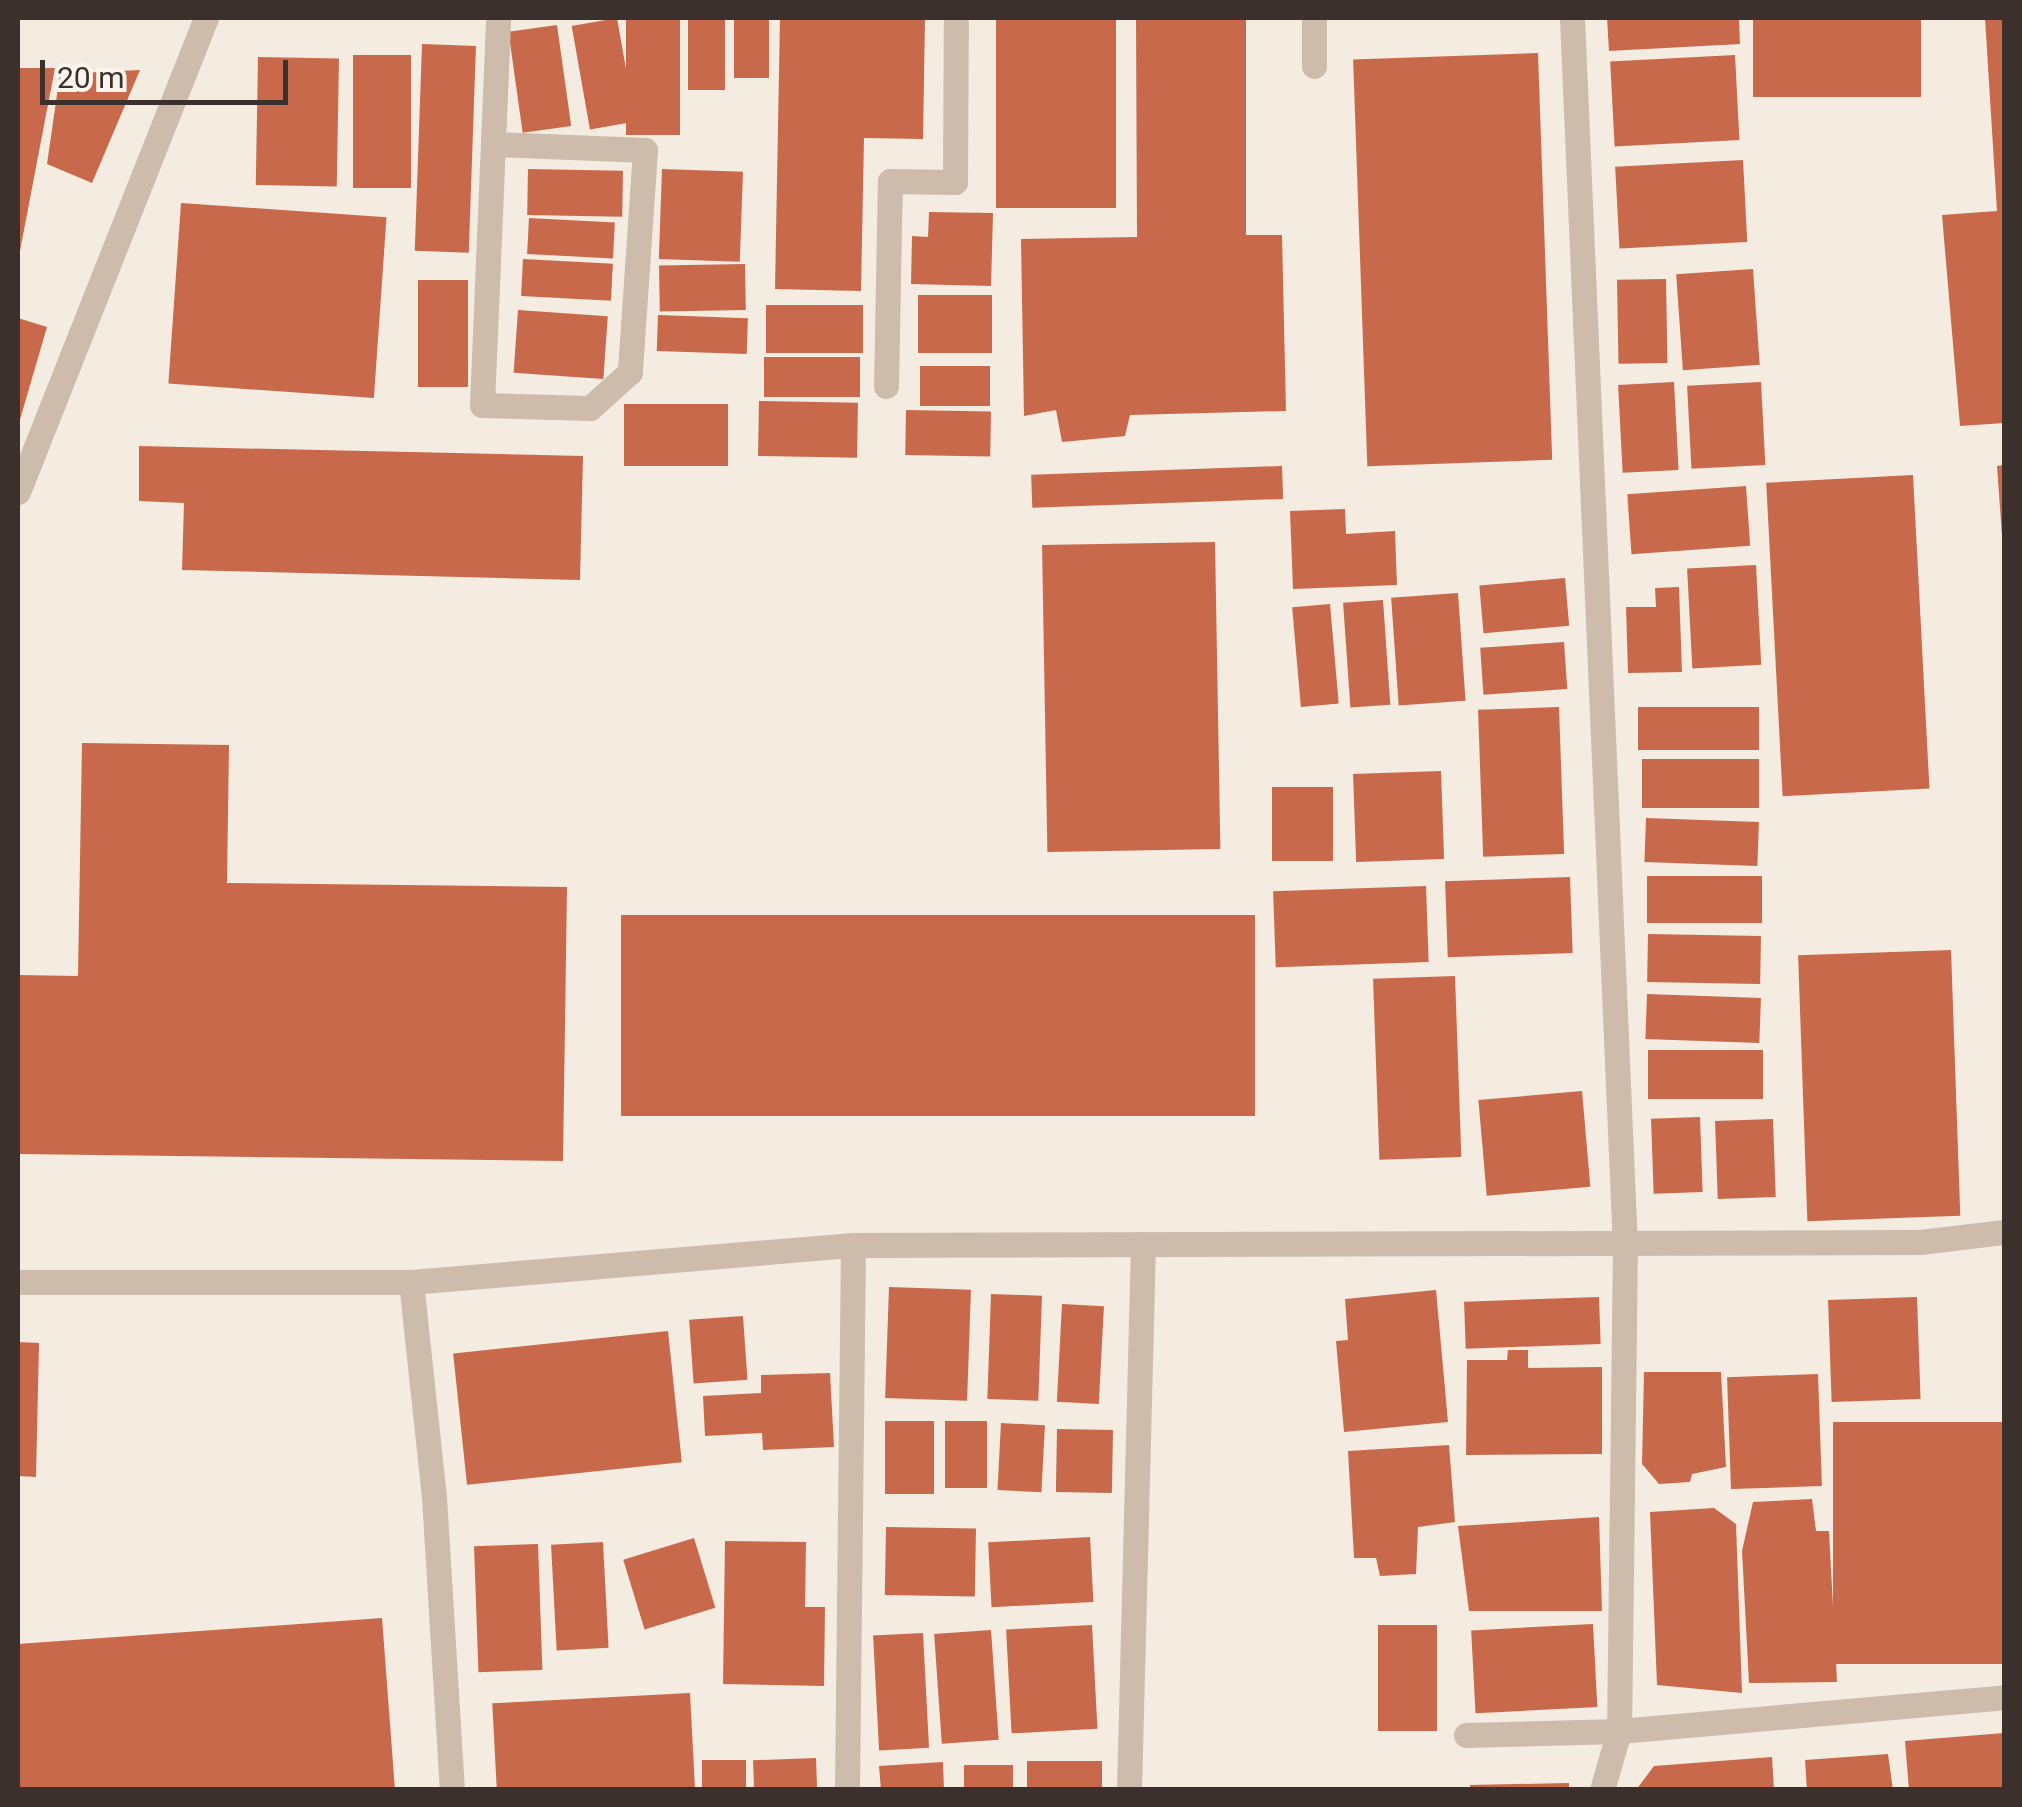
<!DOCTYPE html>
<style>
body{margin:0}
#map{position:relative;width:2022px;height:1807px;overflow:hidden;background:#f4ebe1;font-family:Roboto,sans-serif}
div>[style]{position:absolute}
.building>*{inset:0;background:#c8694b;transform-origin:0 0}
.minor>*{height:25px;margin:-12.5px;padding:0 12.5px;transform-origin:12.5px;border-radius:12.5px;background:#cdbbac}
span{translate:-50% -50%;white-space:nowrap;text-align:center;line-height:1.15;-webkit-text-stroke:10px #fbf5ee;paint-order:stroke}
.frame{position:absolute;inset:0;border:20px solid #3b302b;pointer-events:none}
.scale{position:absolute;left:40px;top:60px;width:248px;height:45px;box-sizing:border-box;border:5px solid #3b302b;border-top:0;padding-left:12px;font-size:30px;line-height:35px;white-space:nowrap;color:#3b302b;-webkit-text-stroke:8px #fbf5ee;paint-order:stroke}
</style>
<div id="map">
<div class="building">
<i style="left:617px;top:18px;width:105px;height:46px;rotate:80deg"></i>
<i style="left:626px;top:18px;width:54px;height:117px"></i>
<i style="left:688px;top:18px;width:37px;height:72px"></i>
<i style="left:734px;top:18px;width:35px;height:60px"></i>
<i style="clip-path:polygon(780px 18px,925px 18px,923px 139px,864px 138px,861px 291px,775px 289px)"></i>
<i style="left:996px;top:18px;width:120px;height:190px"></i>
<i style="clip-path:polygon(1136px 18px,1246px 18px,1246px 235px,1282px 235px,1286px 411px,1130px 415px,1125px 436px,1062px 442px,1056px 410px,1024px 416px,1021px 239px,1137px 237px)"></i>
<i style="clip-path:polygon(1607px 18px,1739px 18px,1740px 44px,1609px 51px)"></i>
<i style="left:1753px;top:18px;width:168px;height:79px"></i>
<i style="clip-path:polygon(1985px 18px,2004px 18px,2004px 423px,1960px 426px,1942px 215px,1997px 211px)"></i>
<i style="left:557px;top:25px;width:102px;height:49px;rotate:82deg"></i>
<i style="left:422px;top:44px;width:54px;height:207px;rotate:2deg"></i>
<i style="left:1538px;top:53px;width:407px;height:185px;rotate:88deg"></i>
<i style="left:353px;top:55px;width:58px;height:133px"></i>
<i style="left:1735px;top:55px;width:85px;height:125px;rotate:87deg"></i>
<i style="left:258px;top:57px;width:81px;height:128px;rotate:1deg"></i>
<i style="clip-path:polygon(18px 68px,55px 68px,19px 256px,18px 256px)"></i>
<i style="clip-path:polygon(140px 70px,92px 183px,47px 164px,60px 74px)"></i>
<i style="left:1743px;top:160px;width:82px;height:128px;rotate:87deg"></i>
<i style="left:528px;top:169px;width:95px;height:46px;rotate:1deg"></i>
<i style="left:662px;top:169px;width:81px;height:90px;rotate:2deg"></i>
<i style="left:181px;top:203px;width:206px;height:181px;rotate:4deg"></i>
<i style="clip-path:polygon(929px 212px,993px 213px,991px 286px,911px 284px,912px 236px,928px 237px)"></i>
<i style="left:529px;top:218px;width:86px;height:36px;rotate:3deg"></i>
<i style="left:523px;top:259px;width:90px;height:37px;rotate:3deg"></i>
<i style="left:745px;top:264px;width:46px;height:86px;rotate:89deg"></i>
<i style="left:1753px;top:269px;width:96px;height:77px;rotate:86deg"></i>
<i style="left:1666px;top:279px;width:84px;height:49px;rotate:89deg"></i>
<i style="left:418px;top:280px;width:50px;height:107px"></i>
<i style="left:918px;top:295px;width:74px;height:58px"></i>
<i style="left:863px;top:305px;width:48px;height:97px;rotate:90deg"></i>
<i style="left:518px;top:310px;width:90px;height:63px;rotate:4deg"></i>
<i style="left:658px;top:315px;width:90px;height:36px;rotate:2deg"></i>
<i style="clip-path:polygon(18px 318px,47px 327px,19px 423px,18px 423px)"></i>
<i style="left:860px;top:357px;width:40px;height:96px;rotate:90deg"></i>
<i style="left:920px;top:366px;width:70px;height:40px"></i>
<i style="left:1674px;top:382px;width:88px;height:56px;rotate:87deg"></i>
<i style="left:1761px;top:382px;width:83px;height:74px;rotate:87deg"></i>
<i style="left:759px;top:401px;width:99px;height:55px;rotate:1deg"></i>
<i style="left:624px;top:404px;width:104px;height:62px"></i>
<i style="left:906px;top:410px;width:85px;height:45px;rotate:1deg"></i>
<i style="clip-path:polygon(139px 446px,583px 456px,580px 580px,182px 570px,184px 503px,139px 501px)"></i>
<i style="clip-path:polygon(2004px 465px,2004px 536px,2002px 536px,1997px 466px)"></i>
<i style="left:1282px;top:466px;width:33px;height:251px;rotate:88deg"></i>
<i style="left:1913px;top:475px;width:314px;height:147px;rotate:87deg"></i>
<i style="left:1746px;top:486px;width:60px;height:119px;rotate:86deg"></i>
<i style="clip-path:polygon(1345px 509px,1346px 534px,1395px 531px,1397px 585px,1293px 589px,1290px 511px)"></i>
<i style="left:1215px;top:542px;width:307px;height:173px;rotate:89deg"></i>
<i style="left:1756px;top:565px;width:100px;height:69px;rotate:87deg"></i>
<i style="left:1565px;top:578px;width:48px;height:86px;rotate:85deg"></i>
<i style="clip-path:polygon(1679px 587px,1682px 672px,1628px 673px,1626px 607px,1656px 607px,1655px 588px)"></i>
<i style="left:1458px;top:593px;width:108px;height:67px;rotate:86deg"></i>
<i style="left:1383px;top:600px;width:105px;height:40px;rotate:86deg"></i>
<i style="left:1330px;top:604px;width:100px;height:38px;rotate:85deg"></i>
<i style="left:1564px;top:642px;width:47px;height:84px;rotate:86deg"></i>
<i style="left:1559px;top:707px;width:147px;height:81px;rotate:88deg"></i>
<i style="left:1638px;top:707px;width:121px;height:43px"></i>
<i style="clip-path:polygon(82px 743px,229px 745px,227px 883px,567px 887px,563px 1161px,18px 1154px,18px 975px,78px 976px)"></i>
<i style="left:1642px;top:759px;width:117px;height:49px"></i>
<i style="left:1441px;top:771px;width:88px;height:88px;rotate:88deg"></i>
<i style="left:1272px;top:787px;width:61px;height:74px"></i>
<i style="left:1646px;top:818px;width:113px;height:44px;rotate:2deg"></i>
<i style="left:1647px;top:876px;width:115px;height:47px"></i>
<i style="left:1570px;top:877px;width:76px;height:125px;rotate:88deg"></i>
<i style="left:1426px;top:886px;width:76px;height:153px;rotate:88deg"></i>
<i style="left:621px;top:915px;width:634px;height:201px"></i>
<i style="left:1648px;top:934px;width:113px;height:48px;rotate:1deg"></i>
<i style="left:1951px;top:950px;width:266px;height:153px;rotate:88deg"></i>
<i style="left:1455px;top:976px;width:181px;height:82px;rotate:88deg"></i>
<i style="left:1647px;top:994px;width:114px;height:45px;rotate:2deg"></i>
<i style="left:1763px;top:1050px;width:49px;height:115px;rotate:90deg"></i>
<i style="left:1582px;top:1091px;width:96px;height:104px;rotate:85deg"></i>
<i style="left:1700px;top:1117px;width:75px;height:49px;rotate:88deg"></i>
<i style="left:1773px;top:1119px;width:78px;height:58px;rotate:88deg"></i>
<i style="left:889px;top:1287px;width:82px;height:111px;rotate:2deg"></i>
<i style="clip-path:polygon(1436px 1290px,1448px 1422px,1344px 1432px,1336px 1341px,1348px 1340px,1345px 1299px)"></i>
<i style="left:991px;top:1294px;width:51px;height:105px;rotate:2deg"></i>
<i style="left:1599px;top:1297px;width:47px;height:135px;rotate:88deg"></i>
<i style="left:1917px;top:1297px;width:102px;height:89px;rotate:88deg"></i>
<i style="left:1062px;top:1304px;width:42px;height:98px;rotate:3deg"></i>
<i style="left:743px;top:1316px;width:64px;height:54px;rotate:86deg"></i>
<i style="left:668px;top:1331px;width:132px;height:216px;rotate:84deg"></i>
<i style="clip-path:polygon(18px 1342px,39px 1343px,36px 1477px,18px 1476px)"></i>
<i style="clip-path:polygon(1508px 1350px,1528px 1350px,1528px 1368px,1602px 1367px,1602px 1454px,1466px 1455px,1467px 1360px,1507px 1360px)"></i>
<i style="clip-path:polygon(1644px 1372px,1721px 1372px,1726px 1467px,1692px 1474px,1690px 1482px,1659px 1484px,1642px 1464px)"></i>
<i style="clip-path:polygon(830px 1373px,834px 1447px,763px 1450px,762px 1433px,705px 1436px,703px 1396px,761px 1393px,761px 1375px)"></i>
<i style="left:1818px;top:1374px;width:112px;height:91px;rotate:88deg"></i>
<i style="left:885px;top:1421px;width:49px;height:73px"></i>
<i style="left:945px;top:1421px;width:42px;height:67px"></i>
<i style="left:2004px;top:1422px;width:242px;height:171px;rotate:90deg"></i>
<i style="left:1001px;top:1423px;width:44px;height:67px;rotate:3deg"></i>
<i style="left:1057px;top:1429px;width:56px;height:63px;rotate:1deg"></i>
<i style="clip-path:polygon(1449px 1445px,1455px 1522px,1418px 1527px,1416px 1574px,1380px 1576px,1376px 1558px,1354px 1558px,1348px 1451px)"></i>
<i style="clip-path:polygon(1812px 1499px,1816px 1531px,1829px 1531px,1837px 1682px,1749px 1683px,1742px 1551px,1753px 1502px)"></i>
<i style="clip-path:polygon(1714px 1508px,1736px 1524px,1742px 1693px,1657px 1685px,1650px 1512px)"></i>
<i style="clip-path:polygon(1599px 1517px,1602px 1611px,1469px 1611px,1458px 1526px)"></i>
<i style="left:886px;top:1527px;width:90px;height:68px;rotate:1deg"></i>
<i style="left:1090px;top:1537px;width:65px;height:102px;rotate:87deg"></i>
<i style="left:694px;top:1538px;width:73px;height:74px;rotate:73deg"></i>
<i style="clip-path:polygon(725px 1541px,806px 1542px,805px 1607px,825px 1607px,824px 1686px,723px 1684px)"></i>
<i style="left:603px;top:1542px;width:106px;height:52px;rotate:87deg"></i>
<i style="left:538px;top:1544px;width:126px;height:64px;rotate:88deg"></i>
<i style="clip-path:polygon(382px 1618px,395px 1790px,18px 1790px,18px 1644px)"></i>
<i style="left:1593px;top:1624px;width:83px;height:122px;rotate:87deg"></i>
<i style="left:1092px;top:1625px;width:104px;height:86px;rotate:87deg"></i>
<i style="left:1378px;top:1625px;width:59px;height:106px"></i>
<i style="left:991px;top:1630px;width:110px;height:57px;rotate:86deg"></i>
<i style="left:923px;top:1633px;width:115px;height:50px;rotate:87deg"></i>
<i style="left:690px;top:1693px;width:97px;height:198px;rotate:87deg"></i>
<i style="clip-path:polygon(2004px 1733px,2004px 1790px,1909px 1790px,1905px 1741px)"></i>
<i style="clip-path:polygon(1888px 1754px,1893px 1790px,1807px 1790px,1805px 1760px)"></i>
<i style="clip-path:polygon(1772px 1757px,1774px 1790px,1636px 1790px,1654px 1766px)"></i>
<i style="left:816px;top:1758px;width:32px;height:63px;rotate:88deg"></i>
<i style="left:702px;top:1760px;width:44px;height:30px"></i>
<i style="left:1027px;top:1761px;width:75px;height:29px"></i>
<i style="clip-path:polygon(943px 1762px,944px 1790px,881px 1790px,879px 1766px)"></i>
<i style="left:964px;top:1765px;width:49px;height:25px"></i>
<i style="clip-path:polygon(1569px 1783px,1569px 1790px,1470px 1790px,1470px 1785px)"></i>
</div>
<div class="minor">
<i style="left:1314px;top:18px;width:48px;rotate:90deg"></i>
<i style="left:1572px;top:18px;width:1228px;rotate:87.53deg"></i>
<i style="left:1625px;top:1245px;width:486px;rotate:90.7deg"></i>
<i style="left:1619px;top:1731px;width:61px;rotate:106.1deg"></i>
<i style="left:493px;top:144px;width:152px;rotate:2.3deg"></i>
<i style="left:645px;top:150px;width:223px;rotate:93.9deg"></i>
<i style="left:630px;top:372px;width:54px;rotate:138deg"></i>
<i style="left:590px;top:408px;width:108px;rotate:-178.4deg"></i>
<i style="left:482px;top:405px;width:387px;rotate:-87.6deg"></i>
<i style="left:886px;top:386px;width:205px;rotate:-88.9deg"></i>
<i style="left:890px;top:181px;width:65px;rotate:0.9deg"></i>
<i style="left:955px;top:182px;width:164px;rotate:-89.7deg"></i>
<i style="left:18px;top:492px;width:510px;rotate:-68.37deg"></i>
<i style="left:18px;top:1282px;width:393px"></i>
<i style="left:411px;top:1282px;width:444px;rotate:-4.8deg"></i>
<i style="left:853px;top:1245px;width:1067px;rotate:-0.16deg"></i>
<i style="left:1920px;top:1242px;width:85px;rotate:-6.8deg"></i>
<i style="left:411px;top:1282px;width:216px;rotate:83.9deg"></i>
<i style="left:434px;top:1497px;width:294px;rotate:86.5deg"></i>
<i style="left:1466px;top:1735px;width:153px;rotate:-1.5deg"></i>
<i style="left:1619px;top:1731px;width:386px;rotate:-5deg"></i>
<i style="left:847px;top:1790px;width:545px;rotate:-89.37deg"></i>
<i style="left:1129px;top:1790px;width:546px;rotate:-88.53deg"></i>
</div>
<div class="frame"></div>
<div class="scale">20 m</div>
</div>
